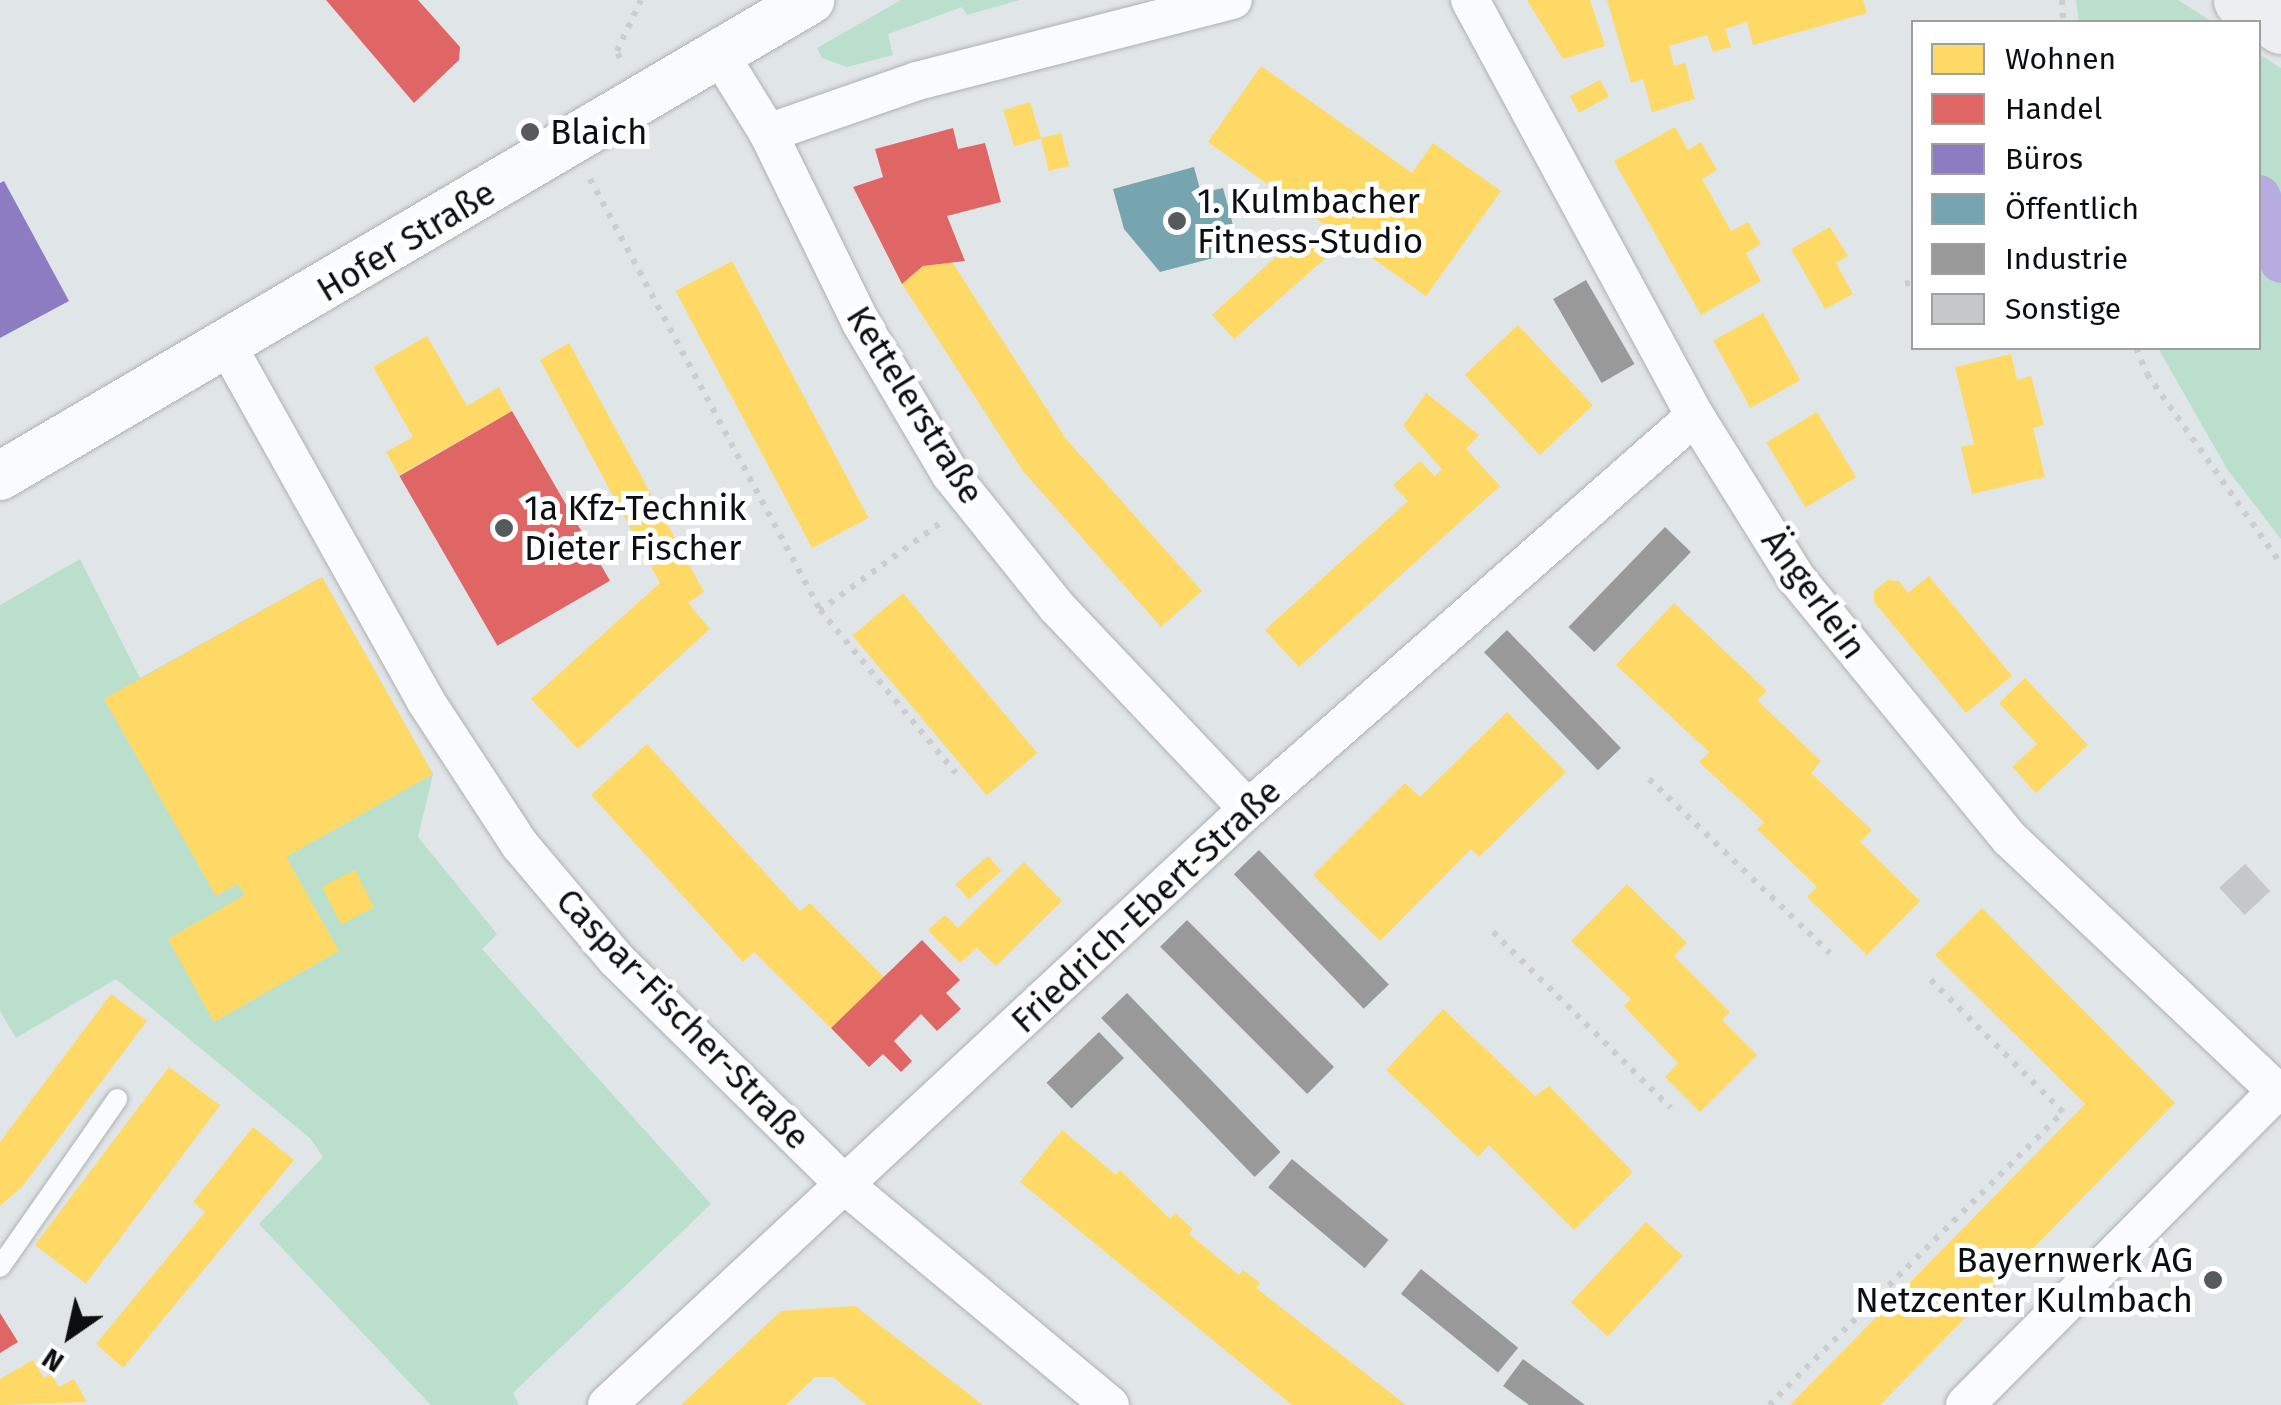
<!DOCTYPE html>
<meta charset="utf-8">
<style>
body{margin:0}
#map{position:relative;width:2281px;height:1405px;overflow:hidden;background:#e0e5e8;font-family:"Fira Sans",sans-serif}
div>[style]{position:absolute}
.green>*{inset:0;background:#bae0cd}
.homes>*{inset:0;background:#ffd966;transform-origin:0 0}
.shops>*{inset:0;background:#e06666;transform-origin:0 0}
.offices>*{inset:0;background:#8e7cc3}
.public>*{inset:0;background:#76a5af}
.industry>*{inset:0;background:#999;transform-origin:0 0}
.canal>*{height:45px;margin:-22.5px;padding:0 22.5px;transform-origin:22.5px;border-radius:22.5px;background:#b7ace0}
.building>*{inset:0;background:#c4c8ca;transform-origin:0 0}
.path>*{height:6px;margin-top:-3px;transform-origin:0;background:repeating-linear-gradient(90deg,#cccdce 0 5px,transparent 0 13px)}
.roads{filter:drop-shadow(0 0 2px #adb1b3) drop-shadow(0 0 2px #adb1b3)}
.service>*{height:20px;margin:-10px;padding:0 10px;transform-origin:10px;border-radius:10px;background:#fafbfc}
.minor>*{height:38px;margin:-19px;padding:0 19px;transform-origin:19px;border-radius:19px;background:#fafbfc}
.tertiary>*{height:48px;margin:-24px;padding:0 24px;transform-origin:24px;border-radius:24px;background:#fafbfc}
.trunk>*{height:55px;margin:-27.5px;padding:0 27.5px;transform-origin:27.5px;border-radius:27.5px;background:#eceef2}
.dots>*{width:28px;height:28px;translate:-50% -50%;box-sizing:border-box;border:5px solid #fff;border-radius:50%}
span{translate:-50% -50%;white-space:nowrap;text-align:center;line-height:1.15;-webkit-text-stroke:10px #fff;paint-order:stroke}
.poi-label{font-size:35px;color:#0c0f11}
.left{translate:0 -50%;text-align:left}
.right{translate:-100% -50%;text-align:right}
.street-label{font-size:35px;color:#0c0f11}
.legend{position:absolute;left:1911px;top:20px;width:350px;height:330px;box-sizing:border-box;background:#fff;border:2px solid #9e9fa0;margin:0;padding:12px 18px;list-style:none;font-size:30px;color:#0c0f11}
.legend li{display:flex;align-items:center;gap:20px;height:50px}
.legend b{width:50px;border:2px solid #9e9fa0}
.north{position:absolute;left:20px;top:1285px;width:100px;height:100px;-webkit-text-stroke:8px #fff;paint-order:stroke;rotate:214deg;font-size:28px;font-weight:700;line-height:40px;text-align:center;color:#0c0f11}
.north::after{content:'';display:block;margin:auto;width:35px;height:45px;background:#0c0f11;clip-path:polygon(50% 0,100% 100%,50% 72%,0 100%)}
</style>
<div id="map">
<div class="green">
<i style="clip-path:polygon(901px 0,1020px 0,967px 15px,962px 7px,888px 34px,893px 55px,847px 67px,822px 58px,817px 48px)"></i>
<i style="clip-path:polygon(2076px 0,2178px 0,2212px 22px,2079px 22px)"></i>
<i style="clip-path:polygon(2259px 54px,2281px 68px,2281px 539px,2227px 469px,2158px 348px,2258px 348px)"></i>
<i style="clip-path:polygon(80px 559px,140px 678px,322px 577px,433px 774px,418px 837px,497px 934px,482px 949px,711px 1204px,513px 1393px,519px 1405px,431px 1405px,259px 1224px,323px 1157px,311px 1139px,116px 979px,16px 1038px,0 1011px,0 605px)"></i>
</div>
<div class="homes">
<i style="clip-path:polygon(1527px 0,1590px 0,1605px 46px,1563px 59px)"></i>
<i style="clip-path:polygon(1607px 0,1863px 0,1867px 13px,1753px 45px,1747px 22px,1725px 29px,1731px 47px,1713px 52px,1707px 35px,1669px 46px,1674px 66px,1685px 63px,1695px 99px,1652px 112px,1643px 79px,1631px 83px)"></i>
<i style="clip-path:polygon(1261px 66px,1412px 173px,1433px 143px,1501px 191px,1426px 296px,1208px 142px)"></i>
<i style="left:1600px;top:80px;width:19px;height:34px;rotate:62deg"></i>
<i style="left:1030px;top:102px;width:38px;height:28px;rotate:73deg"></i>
<i style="clip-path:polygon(1675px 127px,1688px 150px,1701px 142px,1717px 170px,1702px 179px,1731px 231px,1748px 222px,1761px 244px,1746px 253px,1761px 281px,1701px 315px,1614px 161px)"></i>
<i style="left:1061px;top:133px;width:34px;height:21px;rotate:76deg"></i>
<i style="clip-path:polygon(1830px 227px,1848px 256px,1836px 263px,1853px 294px,1825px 309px,1791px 249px)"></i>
<i style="clip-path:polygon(1304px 231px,1336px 249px,1234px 339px,1212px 315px)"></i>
<i style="left:732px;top:261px;width:291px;height:64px;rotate:62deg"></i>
<i style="clip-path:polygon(952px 262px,1066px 439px,1202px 591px,1161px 627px,1023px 471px,902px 284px,923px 266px)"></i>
<i style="left:1763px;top:313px;width:77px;height:57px;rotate:61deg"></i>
<i style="left:1518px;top:325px;width:110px;height:73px;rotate:47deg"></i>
<i style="clip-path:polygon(427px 336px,467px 406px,499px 387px,512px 411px,399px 475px,386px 452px,413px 437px,373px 367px)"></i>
<i style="clip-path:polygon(569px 343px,704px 592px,688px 603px,710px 629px,578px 749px,531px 699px,660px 583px,540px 360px)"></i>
<i style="clip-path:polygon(2011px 354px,2017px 380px,2031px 376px,2044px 425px,2033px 428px,2045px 477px,1972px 494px,1961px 447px,1974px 444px,1955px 367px)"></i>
<i style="clip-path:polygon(1426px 393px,1479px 435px,1466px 449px,1500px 486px,1299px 667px,1265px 630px,1408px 501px,1393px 485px,1420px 461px,1435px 476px,1442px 469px,1403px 426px)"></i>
<i style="left:1817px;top:412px;width:76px;height:59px;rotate:59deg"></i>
<i style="clip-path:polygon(1929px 576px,2012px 676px,1966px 713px,1874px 602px,1874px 591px,1888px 580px,1899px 581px,1908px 593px)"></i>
<i style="clip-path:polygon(322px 577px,433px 774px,286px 857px,339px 951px,214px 1022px,168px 939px,245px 895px,238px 884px,216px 896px,104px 699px)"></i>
<i style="left:903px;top:593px;width:209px;height:66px;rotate:50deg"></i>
<i style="clip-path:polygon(1674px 603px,1767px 691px,1757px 700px,1821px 761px,1811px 773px,1872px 830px,1860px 842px,1920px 901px,1867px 955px,1807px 897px,1817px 887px,1757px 829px,1764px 822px,1699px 762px,1709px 752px,1616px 665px)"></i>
<i style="clip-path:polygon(2025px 678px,2088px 745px,2036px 793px,2012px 767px,2037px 744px,1999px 703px)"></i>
<i style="clip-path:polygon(1507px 712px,1566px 772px,1479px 857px,1471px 849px,1380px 941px,1313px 875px,1405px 783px,1420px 797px)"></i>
<i style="clip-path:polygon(647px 744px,800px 911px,810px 903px,884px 977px,831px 1028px,754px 952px,743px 962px,591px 795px)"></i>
<i style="left:988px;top:856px;width:20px;height:43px;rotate:49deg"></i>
<i style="clip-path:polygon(1024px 862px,1062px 901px,996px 966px,977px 948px,960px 963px,928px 930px,945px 915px,958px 928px)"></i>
<i style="left:355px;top:870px;width:42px;height:37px;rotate:63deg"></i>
<i style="clip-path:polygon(1627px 884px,1687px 943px,1674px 956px,1730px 1012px,1722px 1020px,1757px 1055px,1700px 1112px,1665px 1077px,1678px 1063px,1624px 1006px,1631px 999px,1571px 941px)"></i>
<i style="clip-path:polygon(1982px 908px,2175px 1103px,1880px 1405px,1790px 1405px,2085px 1104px,1935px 955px)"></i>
<i style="clip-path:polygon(111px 994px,147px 1021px,22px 1187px,0 1206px,0 1142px)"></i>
<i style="clip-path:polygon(1443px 1009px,1535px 1096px,1549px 1086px,1633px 1172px,1574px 1230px,1489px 1145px,1478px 1157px,1386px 1070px)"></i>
<i style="left:169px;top:1067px;width:64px;height:223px;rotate:37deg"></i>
<i style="clip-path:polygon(253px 1127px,294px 1160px,123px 1368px,96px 1344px,205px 1212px,193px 1202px)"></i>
<i style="clip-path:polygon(1062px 1130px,1116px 1175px,1120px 1170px,1170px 1219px,1175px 1213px,1193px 1229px,1189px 1234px,1239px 1275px,1243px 1270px,1260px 1283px,1256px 1288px,1406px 1405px,1292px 1405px,1020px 1182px)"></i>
<i style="left:1646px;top:1222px;width:50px;height:110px;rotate:43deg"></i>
<i style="clip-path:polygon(855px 1306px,983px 1405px,867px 1405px,833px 1377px,815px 1377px,786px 1405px,681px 1405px,781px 1311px)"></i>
<i style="clip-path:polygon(33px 1360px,44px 1378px,51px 1374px,59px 1387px,74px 1379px,87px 1402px,0 1405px,0 1379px)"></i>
</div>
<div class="shops">
<i style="clip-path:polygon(326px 0,418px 0,460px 47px,459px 60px,414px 103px)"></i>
<i style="clip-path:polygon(953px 128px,958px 149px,985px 143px,1001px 202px,947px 216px,965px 261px,923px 266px,902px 284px,853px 187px,883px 177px,875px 149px)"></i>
<i style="left:512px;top:411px;width:196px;height:130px;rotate:60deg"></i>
<i style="clip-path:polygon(922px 940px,960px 980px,946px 993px,961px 1009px,937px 1031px,921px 1014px,894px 1041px,912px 1061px,901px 1072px,883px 1054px,869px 1067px,831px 1028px)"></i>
<i style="clip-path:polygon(0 1313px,18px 1342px,0 1353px)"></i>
</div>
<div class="offices">
<i style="clip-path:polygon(4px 181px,69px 301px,0 338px,0 183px)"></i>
</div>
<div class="public">
<i style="clip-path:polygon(1194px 167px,1201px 193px,1223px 188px,1240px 251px,1160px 272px,1124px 229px,1113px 189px)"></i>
</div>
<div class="industry">
<i style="left:1586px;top:280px;width:97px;height:38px;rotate:60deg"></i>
<i style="left:1665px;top:527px;width:36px;height:139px;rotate:44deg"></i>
<i style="left:1507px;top:630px;width:164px;height:32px;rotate:46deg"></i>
<i style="left:1259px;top:850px;width:187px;height:35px;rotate:46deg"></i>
<i style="left:1187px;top:920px;width:208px;height:38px;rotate:45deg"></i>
<i style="left:1127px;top:993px;width:221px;height:36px;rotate:46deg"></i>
<i style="left:1099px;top:1032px;width:36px;height:73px;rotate:46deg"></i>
<i style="left:1292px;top:1159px;width:126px;height:37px;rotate:40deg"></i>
<i style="left:1421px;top:1269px;width:125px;height:32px;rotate:39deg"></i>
<i style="clip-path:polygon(1523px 1359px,1585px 1405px,1529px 1405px,1503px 1386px)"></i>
</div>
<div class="canal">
<i style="left:2258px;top:197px;width:67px;rotate:69.9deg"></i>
</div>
<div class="building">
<i style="left:2245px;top:864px;width:37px;height:35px;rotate:47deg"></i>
</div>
<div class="path">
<i style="left:2062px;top:0;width:22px;rotate:87deg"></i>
<i style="left:620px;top:58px;width:8px;rotate:-113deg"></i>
<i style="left:617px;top:51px;width:56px;rotate:-64.8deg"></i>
<i style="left:590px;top:179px;width:489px;rotate:61.9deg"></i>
<i style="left:1905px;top:284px;width:9px;rotate:-13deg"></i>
<i style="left:2136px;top:348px;width:28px;rotate:67deg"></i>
<i style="left:2147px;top:374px;width:232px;rotate:54.8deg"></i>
<i style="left:939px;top:524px;width:147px;rotate:144.1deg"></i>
<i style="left:820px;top:610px;width:212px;rotate:50.2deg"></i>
<i style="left:1649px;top:779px;width:251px;rotate:43.9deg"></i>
<i style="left:1493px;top:932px;width:250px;rotate:44.7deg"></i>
<i style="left:1769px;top:1405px;width:415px;rotate:-44.9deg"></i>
<i style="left:2063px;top:1112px;width:187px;rotate:-135deg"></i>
</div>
<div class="roads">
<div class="service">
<i style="left:0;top:1267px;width:205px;rotate:-55.1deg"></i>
</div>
<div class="minor">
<i style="left:1470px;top:0;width:473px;rotate:61.6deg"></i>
<i style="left:1695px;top:416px;width:192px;rotate:58deg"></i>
<i style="left:1797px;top:579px;width:336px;rotate:50.7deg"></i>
<i style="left:2010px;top:839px;width:373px;rotate:43.4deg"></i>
<i style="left:718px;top:52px;width:95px;rotate:58.3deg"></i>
<i style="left:768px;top:133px;width:212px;rotate:63.9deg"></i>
<i style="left:861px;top:323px;width:177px;rotate:59.4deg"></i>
<i style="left:951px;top:475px;width:168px;rotate:51.3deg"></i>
<i style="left:1056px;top:606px;width:279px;rotate:46.6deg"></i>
<i style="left:768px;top:133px;width:158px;rotate:-19.2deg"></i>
<i style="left:917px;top:81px;width:326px;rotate:-14.4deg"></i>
<i style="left:228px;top:347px;width:404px;rotate:60.8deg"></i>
<i style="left:425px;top:700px;width:173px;rotate:56.8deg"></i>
<i style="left:520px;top:845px;width:149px;rotate:49.9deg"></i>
<i style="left:616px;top:959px;width:323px;rotate:44.6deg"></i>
<i style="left:846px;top:1186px;width:343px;rotate:39.7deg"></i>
<i style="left:607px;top:1405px;width:875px;rotate:-42.92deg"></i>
<i style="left:1248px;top:809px;width:595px;rotate:-41.32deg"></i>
<i style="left:1965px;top:1405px;width:443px;rotate:-45.2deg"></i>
</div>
<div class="tertiary">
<i style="left:0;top:476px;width:940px;rotate:-30.44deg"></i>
</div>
<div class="trunk">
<i style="left:2241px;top:0;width:48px;rotate:33deg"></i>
</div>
</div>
<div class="dots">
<i style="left:530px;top:132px;background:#565a5c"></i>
<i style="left:1177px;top:221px;background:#565a5c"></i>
<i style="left:504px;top:528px;background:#565a5c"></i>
<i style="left:2213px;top:1280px;background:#565a5c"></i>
</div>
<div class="poi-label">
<span class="left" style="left:550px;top:132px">Blaich</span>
<span class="left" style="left:1197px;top:221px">1. Kulmbacher<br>Fitness-Studio</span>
<span class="left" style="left:524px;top:528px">1a Kfz-Technik<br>Dieter Fischer</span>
<span class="right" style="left:2193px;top:1280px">Bayernwerk AG<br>Netzcenter Kulmbach</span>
</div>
<div class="street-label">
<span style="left:406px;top:241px;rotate:-31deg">Hofer Straße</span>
<span style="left:915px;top:405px;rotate:58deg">Kettelerstraße</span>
<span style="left:1814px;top:594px;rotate:54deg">Ängerlein</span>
<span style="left:1146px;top:906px;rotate:-43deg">Friedrich-Ebert-Straße</span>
<span style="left:683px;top:1019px;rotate:46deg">Caspar-Fischer-Straße</span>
</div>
<ul class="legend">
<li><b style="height:28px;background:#ffd966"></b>Wohnen</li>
<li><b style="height:28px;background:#e06666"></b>Handel</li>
<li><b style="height:28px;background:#8e7cc3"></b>Büros</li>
<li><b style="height:28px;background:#76a5af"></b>Öffentlich</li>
<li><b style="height:28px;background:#999"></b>Industrie</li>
<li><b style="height:28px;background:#c4c8ca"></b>Sonstige</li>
</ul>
<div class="north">N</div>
</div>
